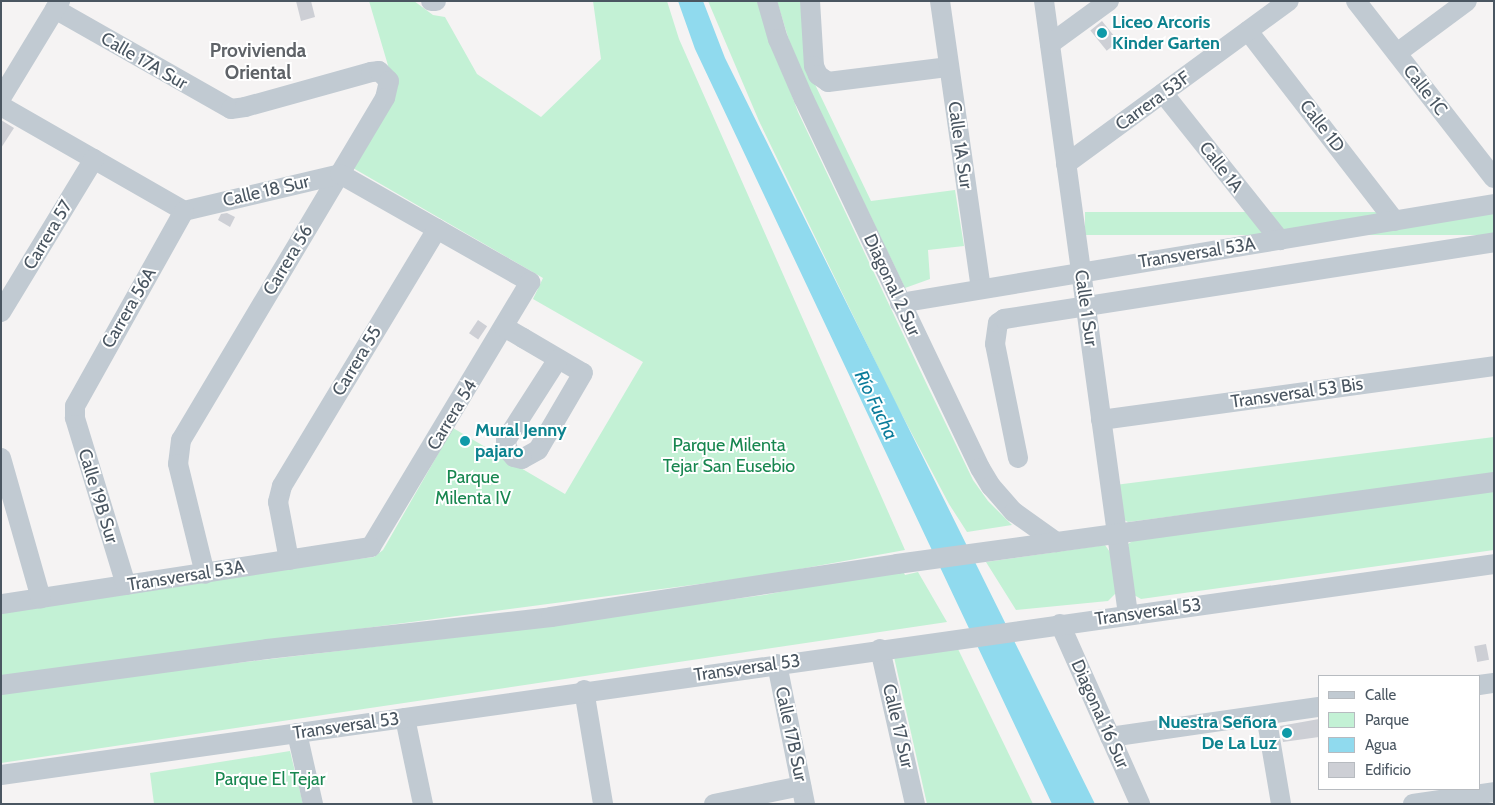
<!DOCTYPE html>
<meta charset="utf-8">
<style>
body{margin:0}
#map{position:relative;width:1495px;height:805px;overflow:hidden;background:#f5f3f3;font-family:Cabin,sans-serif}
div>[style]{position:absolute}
.green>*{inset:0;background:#c3f1d5;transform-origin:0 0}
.water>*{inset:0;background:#90daee}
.building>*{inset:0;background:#cdcfd5;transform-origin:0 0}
.minor>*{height:20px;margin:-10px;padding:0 10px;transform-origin:10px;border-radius:10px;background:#c1cad2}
.dots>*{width:14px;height:14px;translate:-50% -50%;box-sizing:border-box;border:2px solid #fff;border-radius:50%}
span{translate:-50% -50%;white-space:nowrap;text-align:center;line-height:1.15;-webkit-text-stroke:4px #fff;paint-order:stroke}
.culture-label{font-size:18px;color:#0d838f;font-weight:700}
.left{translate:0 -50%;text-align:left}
.right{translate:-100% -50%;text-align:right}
.street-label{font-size:18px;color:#4a5661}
.park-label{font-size:18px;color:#17864f}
.neighbourhood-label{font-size:19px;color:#5f6368;font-weight:700}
.water-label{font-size:19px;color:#0c7c9b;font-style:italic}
.frame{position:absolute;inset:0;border:2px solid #4a5661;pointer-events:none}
.legend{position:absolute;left:1318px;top:675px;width:162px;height:115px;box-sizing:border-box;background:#fff;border:1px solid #b7bbc0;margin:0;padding:6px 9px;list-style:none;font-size:15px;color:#4a5661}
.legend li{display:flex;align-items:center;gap:10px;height:25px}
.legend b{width:25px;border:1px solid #b7bbc0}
</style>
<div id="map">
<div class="green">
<i style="clip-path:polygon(369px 1px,414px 1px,433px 15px,445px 17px,477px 74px,541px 117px,601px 59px,593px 1px,667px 1px,679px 39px,905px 550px,767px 575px,1px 676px,1px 611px,212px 577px,374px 557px,383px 550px,453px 428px,565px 494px,643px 362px,533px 299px,543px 278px,353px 168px,392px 79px)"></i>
<i style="clip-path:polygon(708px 1px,757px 1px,798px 112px,928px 387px,973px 480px,988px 501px,1012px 525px,967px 532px,949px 504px,892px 396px,759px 121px)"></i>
<i style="clip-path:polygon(777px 1px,803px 1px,810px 74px,871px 201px,955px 190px,964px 246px,928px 250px,930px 279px,905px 288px,794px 57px)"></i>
<i style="left:1494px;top:212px;width:23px;height:409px;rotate:90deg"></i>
<i style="clip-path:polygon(1494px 437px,1494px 475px,1128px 522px,1122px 519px,1115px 485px)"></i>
<i style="clip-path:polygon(1494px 490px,1494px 550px,1141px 599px,1134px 595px,1128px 544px,1134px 540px)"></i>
<i style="clip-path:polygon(1105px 545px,1112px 555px,1117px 592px,1108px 601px,1016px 610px,986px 562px)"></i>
<i style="clip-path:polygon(902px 569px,905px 575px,918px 572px,947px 622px,1px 763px,1px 691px,439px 639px,764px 595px)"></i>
<i style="clip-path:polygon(958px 649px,1033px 804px,927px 804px,894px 657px)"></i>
<i style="clip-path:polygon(290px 751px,303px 804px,154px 804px,150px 773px)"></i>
</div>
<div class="water">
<i style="clip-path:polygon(678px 1px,703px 1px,725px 58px,1095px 804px,1052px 804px,695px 49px)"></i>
</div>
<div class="building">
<i style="clip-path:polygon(296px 1px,311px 1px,315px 17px,301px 21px)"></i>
<i style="left:1102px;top:21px;width:26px;height:15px;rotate:51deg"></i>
<i style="clip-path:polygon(1px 120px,14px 128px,1px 148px)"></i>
<i style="clip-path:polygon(227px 213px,235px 217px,230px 227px,218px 220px,221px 214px)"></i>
<i style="left:478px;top:320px;width:11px;height:16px;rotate:34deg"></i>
<i style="left:1486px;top:644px;width:16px;height:12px;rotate:79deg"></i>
<i style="clip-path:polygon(1319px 719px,1319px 737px,1283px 742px,1280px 726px)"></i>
</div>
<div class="minor">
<i style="left:431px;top:1px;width:5px"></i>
<i style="left:767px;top:1px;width:40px;rotate:74deg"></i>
<i style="left:778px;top:39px;width:65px;rotate:66.6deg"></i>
<i style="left:804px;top:99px;width:409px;rotate:64.5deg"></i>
<i style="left:980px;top:468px;width:21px;rotate:59deg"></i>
<i style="left:991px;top:486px;width:35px;rotate:49deg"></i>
<i style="left:1014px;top:512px;width:52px;rotate:35.5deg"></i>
<i style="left:810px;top:1px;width:65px;rotate:86.5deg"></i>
<i style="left:814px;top:66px;width:10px;rotate:66deg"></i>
<i style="left:818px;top:75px;width:12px;rotate:35deg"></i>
<i style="left:828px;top:82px;width:122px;rotate:-7.1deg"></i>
<i style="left:940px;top:1px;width:291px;rotate:81.9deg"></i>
<i style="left:1044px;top:1px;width:619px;rotate:82.2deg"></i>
<i style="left:1356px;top:1px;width:224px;rotate:52.1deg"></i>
<i style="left:55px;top:9px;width:202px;rotate:29.6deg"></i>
<i style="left:231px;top:109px;width:14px;rotate:-8deg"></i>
<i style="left:245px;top:107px;width:131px;rotate:-15.5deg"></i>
<i style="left:371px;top:72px;width:8px;rotate:-7deg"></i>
<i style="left:379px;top:71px;width:14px;rotate:45deg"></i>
<i style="left:389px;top:81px;width:17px;rotate:103deg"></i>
<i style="left:385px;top:98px;width:398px;rotate:120.8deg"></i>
<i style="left:181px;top:440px;width:24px;rotate:97deg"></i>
<i style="left:178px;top:464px;width:113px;rotate:76.2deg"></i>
<i style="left:1248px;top:31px;width:240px;rotate:52.3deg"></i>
<i style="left:1050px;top:44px;width:73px;rotate:-36.1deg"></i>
<i style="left:1397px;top:53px;width:87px;rotate:-36.6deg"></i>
<i style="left:1163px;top:93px;width:188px;rotate:51.5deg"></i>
<i style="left:1px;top:98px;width:114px;rotate:-58.7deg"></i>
<i style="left:1px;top:106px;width:211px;rotate:29.8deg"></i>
<i style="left:184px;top:211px;width:160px;rotate:-13.3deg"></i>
<i style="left:340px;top:174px;width:219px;rotate:29.6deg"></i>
<i style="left:530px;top:282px;width:309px;rotate:121deg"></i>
<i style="left:371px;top:547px;width:374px;rotate:171.2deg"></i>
<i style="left:1066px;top:164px;width:276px;rotate:-36.2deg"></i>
<i style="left:900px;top:303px;width:602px;rotate:-9.46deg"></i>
<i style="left:1px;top:312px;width:179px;rotate:-58.7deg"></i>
<i style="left:504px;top:327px;width:22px;rotate:30deg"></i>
<i style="left:523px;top:338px;width:69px;rotate:30.3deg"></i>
<i style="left:583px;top:373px;width:89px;rotate:120.3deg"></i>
<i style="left:538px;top:450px;width:18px;rotate:151deg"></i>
<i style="left:522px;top:459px;width:8px;rotate:-166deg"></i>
<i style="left:514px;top:457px;width:11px;rotate:-131deg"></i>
<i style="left:507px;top:449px;width:9px;rotate:-96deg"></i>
<i style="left:506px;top:440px;width:96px;rotate:-57.3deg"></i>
<i style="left:1101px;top:420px;width:397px;rotate:-7.8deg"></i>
<i style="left:1px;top:458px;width:146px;rotate:74.1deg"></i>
<i style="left:1018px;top:458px;width:116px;rotate:-101.4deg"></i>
<i style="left:995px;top:344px;width:21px;rotate:-82deg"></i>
<i style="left:998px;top:323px;width:7px;rotate:-34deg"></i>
<i style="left:1004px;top:319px;width:496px;rotate:-8.9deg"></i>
<i style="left:289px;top:560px;width:59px;rotate:-100.7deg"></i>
<i style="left:278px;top:502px;width:16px;rotate:-76deg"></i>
<i style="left:282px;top:486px;width:300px;rotate:-58.9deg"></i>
<i style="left:126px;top:585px;width:175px;rotate:-107deg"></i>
<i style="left:75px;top:418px;width:12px;rotate:-90deg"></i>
<i style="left:75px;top:406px;width:223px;rotate:-60.8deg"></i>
<i style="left:1060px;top:624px;width:197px;rotate:66deg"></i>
<i style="left:880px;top:649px;width:159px;rotate:77.3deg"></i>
<i style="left:777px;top:664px;width:143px;rotate:78.7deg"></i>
<i style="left:1px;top:685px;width:268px;rotate:-7.7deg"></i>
<i style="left:267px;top:649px;width:286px;rotate:-6.4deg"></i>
<i style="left:551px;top:617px;width:350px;rotate:-8.7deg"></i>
<i style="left:897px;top:564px;width:603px;rotate:-7.82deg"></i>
<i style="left:1479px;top:685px;width:15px;rotate:-8deg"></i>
<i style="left:584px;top:690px;width:116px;rotate:80.5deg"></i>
<i style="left:1266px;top:715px;width:90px;rotate:80.4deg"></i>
<i style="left:405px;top:718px;width:88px;rotate:78.2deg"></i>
<i style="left:297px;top:733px;width:73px;rotate:77.3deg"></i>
<i style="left:1110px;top:737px;width:211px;rotate:-8.2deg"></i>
<i style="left:1px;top:775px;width:1508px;rotate:-8.04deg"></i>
<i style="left:714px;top:804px;width:89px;rotate:-11.7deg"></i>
<i style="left:1413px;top:804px;width:82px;rotate:-8.4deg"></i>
</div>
<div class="dots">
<i style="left:1102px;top:33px;background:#0f9aa8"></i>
<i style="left:465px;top:441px;background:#0f9aa8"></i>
<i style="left:1287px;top:733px;background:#0f9aa8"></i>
</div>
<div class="culture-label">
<span class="left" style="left:1112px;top:33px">Liceo Arcoris<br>Kinder Garten</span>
<span class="left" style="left:475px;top:441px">Mural Jenny<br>pajaro</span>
<span class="right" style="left:1277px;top:733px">Nuestra Señora<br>De La Luz</span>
</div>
<div class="street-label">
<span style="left:144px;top:61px;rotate:30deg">Calle 17A Sur</span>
<span style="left:1425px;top:90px;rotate:52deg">Calle 1C</span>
<span style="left:1153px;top:101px;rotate:-36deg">Carrera 53F</span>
<span style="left:1322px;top:126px;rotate:52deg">Calle 1D</span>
<span style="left:960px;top:145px;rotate:82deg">Calle 1A Sur</span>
<span style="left:1221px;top:167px;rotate:52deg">Calle 1A</span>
<span style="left:266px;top:191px;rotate:-13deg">Calle 18 Sur</span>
<span style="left:48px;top:235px;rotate:-59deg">Carrera 57</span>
<span style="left:1197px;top:253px;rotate:-9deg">Transversal 53A</span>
<span style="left:288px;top:260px;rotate:-59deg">Carrera 56</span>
<span style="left:892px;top:285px;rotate:65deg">Diagonal 2 Sur</span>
<span style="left:129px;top:308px;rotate:-60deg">Carrera 56A</span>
<span style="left:1086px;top:308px;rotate:82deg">Calle 1 Sur</span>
<span style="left:357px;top:361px;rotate:-59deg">Carrera 55</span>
<span style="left:1297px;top:393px;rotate:-8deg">Transversal 53 Bis</span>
<span style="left:452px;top:415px;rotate:-59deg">Carrera 54</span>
<span style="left:98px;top:496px;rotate:73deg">Calle 19B Sur</span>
<span style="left:186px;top:576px;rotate:-9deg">Transversal 53A</span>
<span style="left:1148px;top:612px;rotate:-8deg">Transversal 53</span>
<span style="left:747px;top:668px;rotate:-8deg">Transversal 53</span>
<span style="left:1100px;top:714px;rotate:66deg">Diagonal 16 Sur</span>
<span style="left:346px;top:726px;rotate:-8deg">Transversal 53</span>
<span style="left:898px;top:726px;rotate:77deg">Calle 17 Sur</span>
<span style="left:791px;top:734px;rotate:78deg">Calle 17B Sur</span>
</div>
<div class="park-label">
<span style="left:729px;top:456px">Parque Milenta<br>Tejar San Eusebio</span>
<span style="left:473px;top:488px">Parque<br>Milenta IV</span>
<span style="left:270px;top:779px">Parque El Tejar</span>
</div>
<div class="neighbourhood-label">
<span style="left:258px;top:62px">Provivienda<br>Oriental</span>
</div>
<div class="water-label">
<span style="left:876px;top:405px;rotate:64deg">Río Fucha</span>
</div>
<div class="frame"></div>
<ul class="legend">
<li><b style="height:6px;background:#c1cad2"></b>Calle</li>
<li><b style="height:14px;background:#c3f1d5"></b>Parque</li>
<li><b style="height:14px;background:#90daee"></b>Agua</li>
<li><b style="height:14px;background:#cdcfd5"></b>Edificio</li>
</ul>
</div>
